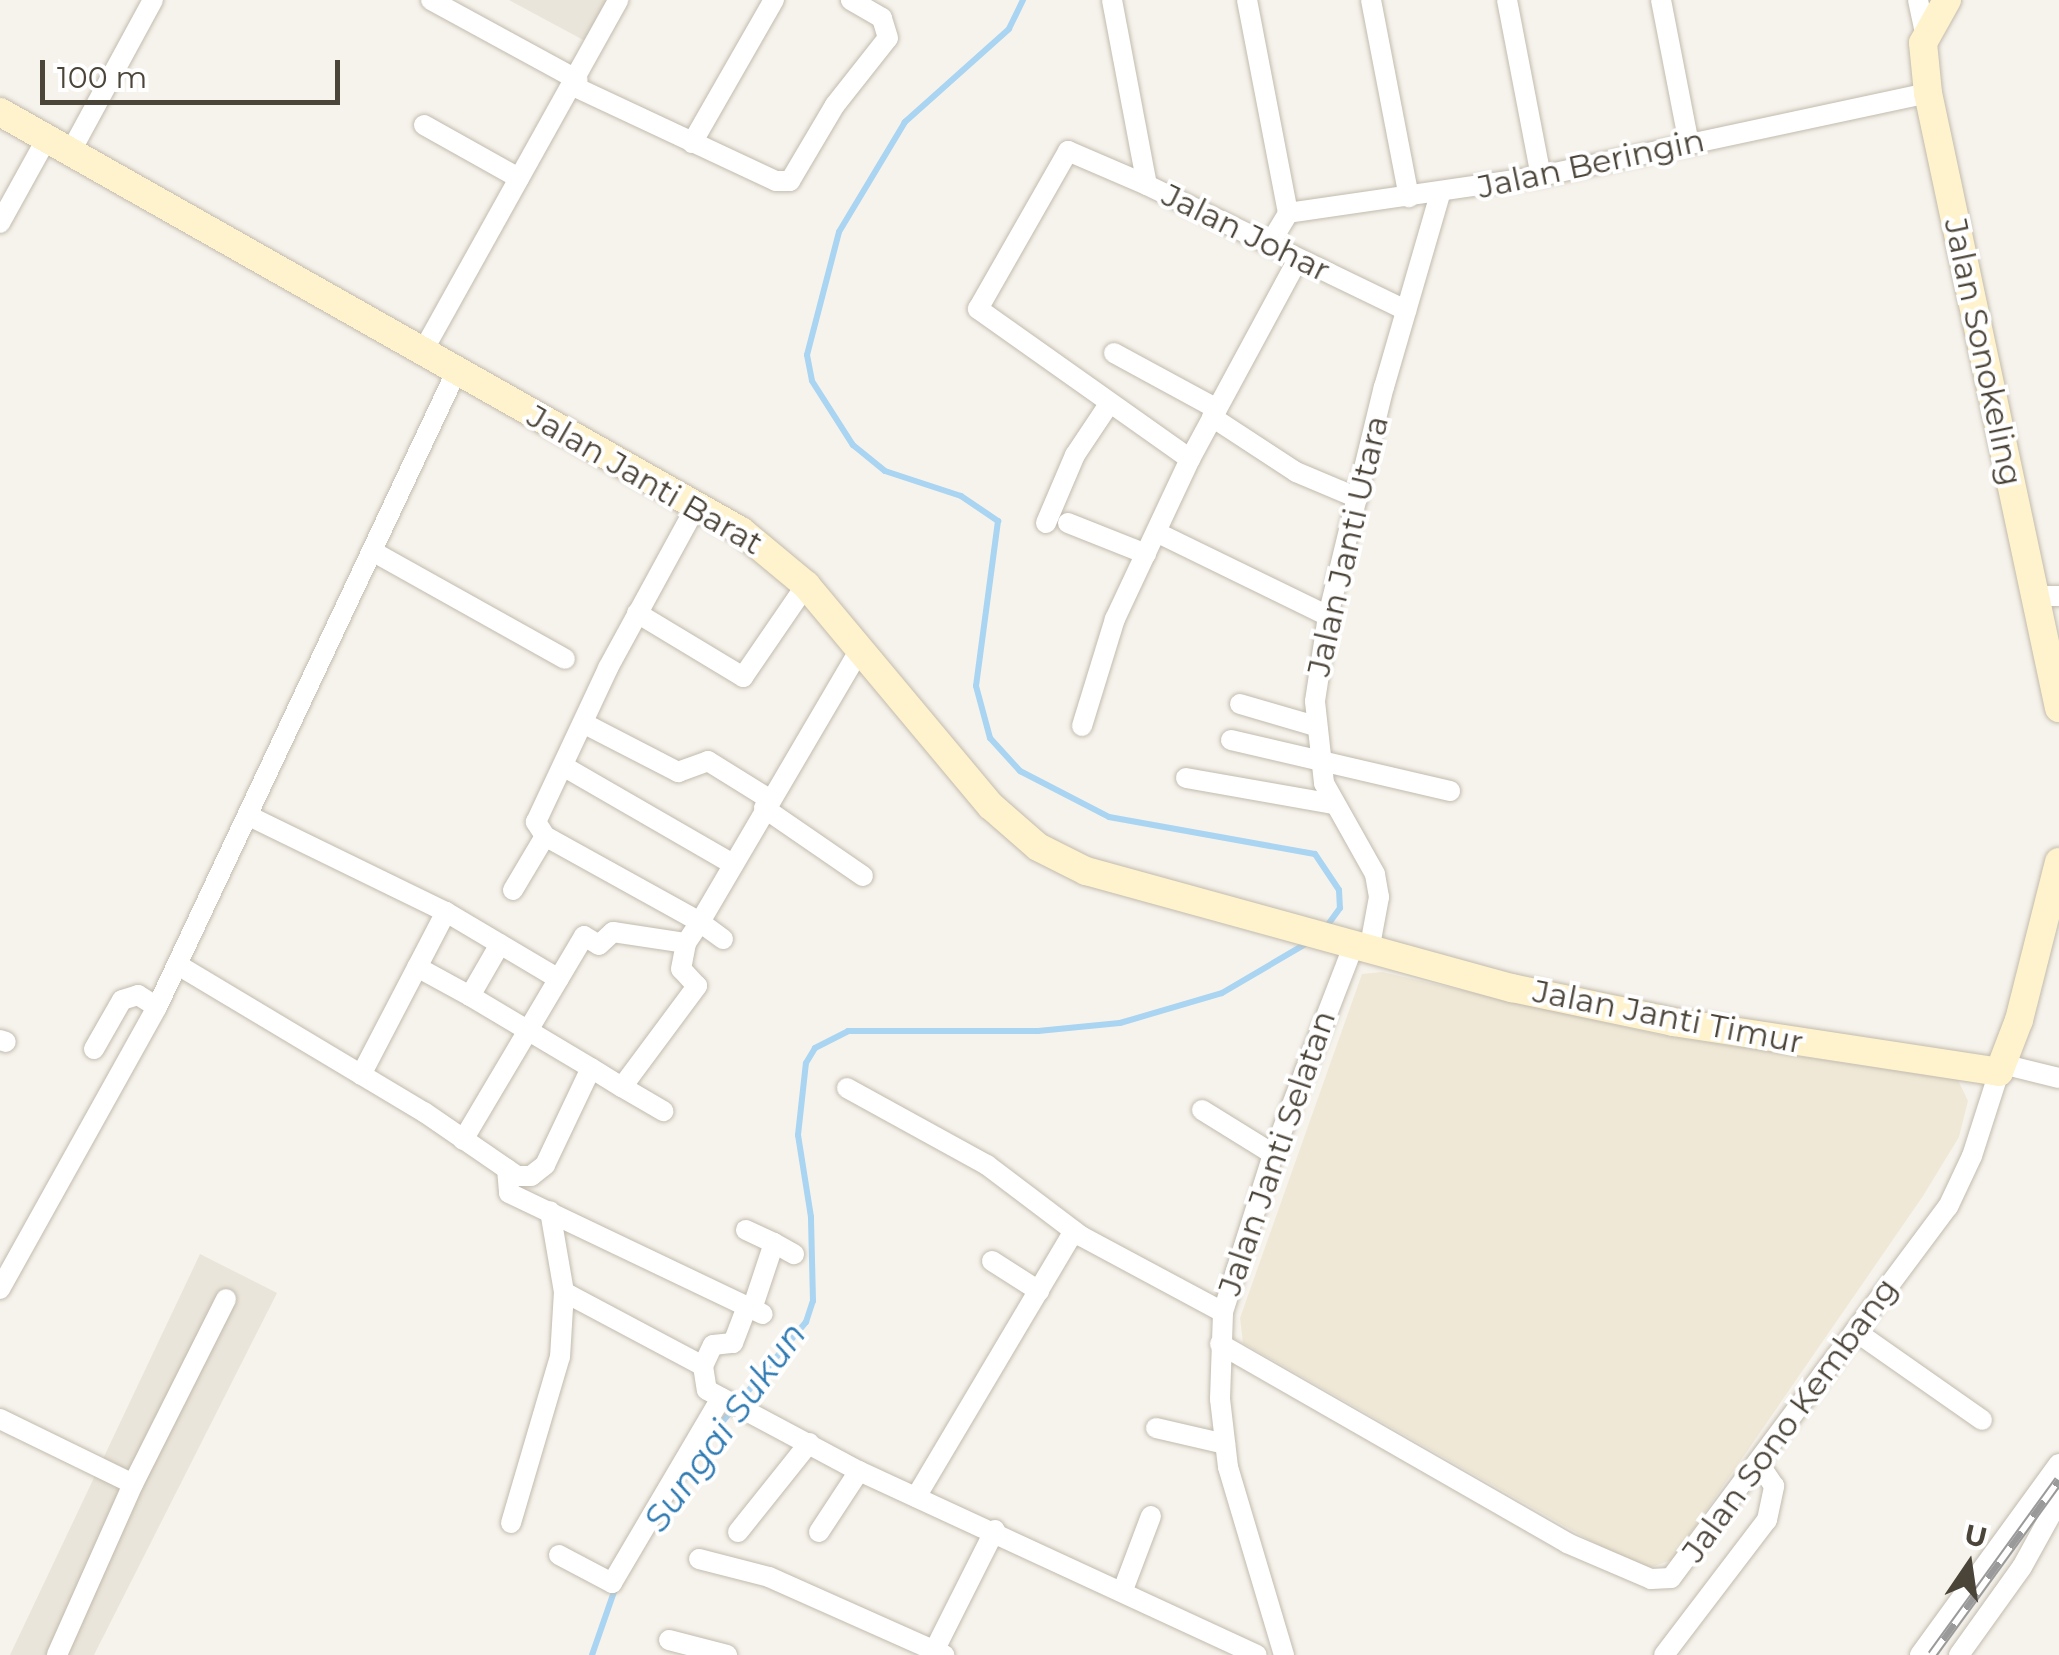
<!DOCTYPE html>
<style>
body{margin:0}
#map{position:relative;width:2059px;height:1655px;overflow:hidden;background:#f6f3ec;font-family:Montserrat,sans-serif}
div>[style]{position:absolute}
.residential>*{inset:0;background:#eae5da}
.education>*{inset:0;background:#efe8d6}
.stream>*{height:6px;margin:-3px;padding:0 3px;transform-origin:3px;border-radius:3px;background:#a9d4f2}
.roads{filter:drop-shadow(0 0 2px #c2bbae) drop-shadow(0 0 2px #c2bbae)}
.street>*{height:20px;margin:-10px;padding:0 10px;transform-origin:10px;border-radius:10px;background:#fff}
.secondary>*{height:28px;margin:-14px;padding:0 14px;transform-origin:14px;border-radius:14px;background:#fff3cd}
.rail>*{height:10px;margin-top:-5px;transform-origin:0;background:repeating-linear-gradient(90deg,#fff 0 19px,#9a9a9a 0 38px);box-sizing:border-box;border-block:2px solid #9a9a9a}
span{translate:-50% -50%;white-space:nowrap;text-align:center;line-height:1.15;-webkit-text-stroke:8px #fff;paint-order:stroke}
.street-label{font-size:32px;color:#4b4439}
.water-label{font-size:35px;color:#2e7ab2;font-style:italic}
.north{position:absolute;left:1919px;top:1515px;width:100px;height:100px;-webkit-text-stroke:8px #fff;paint-order:stroke;rotate:13deg;font-size:28px;font-weight:700;line-height:40px;text-align:center;color:#4b4439}
.north::after{content:'';display:block;margin:auto;width:35px;height:45px;background:#4b4439;clip-path:polygon(50% 0,100% 100%,50% 72%,0 100%)}
.scale{position:absolute;left:40px;top:60px;width:300px;height:45px;box-sizing:border-box;border:5px solid #4b4439;border-top:0;padding-left:12px;font-size:30px;line-height:35px;white-space:nowrap;color:#4b4439;-webkit-text-stroke:8px #fff;paint-order:stroke}
</style>
<div id="map">
<div class="residential">
<i style="clip-path:polygon(509px 0,611px 0,585px 41px)"></i>
<i style="clip-path:polygon(200px 1254px,277px 1293px,94px 1655px,10px 1655px)"></i>
</div>
<div class="education">
<i style="clip-path:polygon(1382px 972px,1664px 1036px,1958px 1080px,1968px 1101px,1959px 1137px,1923px 1196px,1672px 1560px,1649px 1568px,1621px 1558px,1243px 1343px,1240px 1318px,1362px 974px)"></i>
</div>
<div class="stream">
<i style="left:1023px;top:0;width:32px;rotate:116deg"></i>
<i style="left:1009px;top:29px;width:140px;rotate:138.2deg"></i>
<i style="left:905px;top:122px;width:128px;rotate:121deg"></i>
<i style="left:839px;top:232px;width:127px;rotate:104.6deg"></i>
<i style="left:807px;top:355px;width:26px;rotate:79deg"></i>
<i style="left:812px;top:381px;width:76px;rotate:57.4deg"></i>
<i style="left:853px;top:445px;width:41px;rotate:39.1deg"></i>
<i style="left:885px;top:471px;width:80px;rotate:18.2deg"></i>
<i style="left:961px;top:496px;width:45px;rotate:34deg"></i>
<i style="left:998px;top:521px;width:166px;rotate:97.6deg"></i>
<i style="left:976px;top:686px;width:54px;rotate:74.9deg"></i>
<i style="left:990px;top:738px;width:45px;rotate:47.7deg"></i>
<i style="left:1020px;top:771px;width:100px;rotate:27.3deg"></i>
<i style="left:1109px;top:817px;width:209px;rotate:10.2deg"></i>
<i style="left:1315px;top:854px;width:43px;rotate:56.3deg"></i>
<i style="left:1339px;top:890px;width:18px;rotate:87deg"></i>
<i style="left:1340px;top:908px;width:24px;rotate:126deg"></i>
<i style="left:707px;top:1440px;width:154px;rotate:-50deg"></i>
<i style="left:806px;top:1322px;width:22px;rotate:-72deg"></i>
<i style="left:813px;top:1301px;width:84px;rotate:-91.4deg"></i>
<i style="left:811px;top:1217px;width:83px;rotate:-99deg"></i>
<i style="left:798px;top:1135px;width:72px;rotate:-83.7deg"></i>
<i style="left:806px;top:1063px;width:17px;rotate:-59deg"></i>
<i style="left:815px;top:1048px;width:37px;rotate:-27deg"></i>
<i style="left:848px;top:1031px;width:190px"></i>
<i style="left:1038px;top:1031px;width:82px;rotate:-5.6deg"></i>
<i style="left:1120px;top:1023px;width:106px;rotate:-16.4deg"></i>
<i style="left:1222px;top:993px;width:101px;rotate:-30.4deg"></i>
<i style="left:592px;top:1655px;width:73px;rotate:-70.8deg"></i>
</div>
<div class="roads">
<div class="street">
<i style="left:431px;top:0;width:167px;rotate:28.6deg"></i>
<i style="left:1112px;top:0;width:188px;rotate:79.3deg"></i>
<i style="left:1147px;top:185px;width:288px;rotate:25.8deg"></i>
<i style="left:1247px;top:0;width:217px;rotate:79.1deg"></i>
<i style="left:1371px;top:0;width:201px;rotate:79.1deg"></i>
<i style="left:1507px;top:0;width:179px;rotate:79.1deg"></i>
<i style="left:1661px;top:0;width:147px;rotate:79deg"></i>
<i style="left:1918px;top:0;width:34px;rotate:78deg"></i>
<i style="left:573px;top:86px;width:224px;rotate:25.1deg"></i>
<i style="left:776px;top:181px;width:14px"></i>
<i style="left:790px;top:181px;width:88px;rotate:-59.4deg"></i>
<i style="left:835px;top:105px;width:85px;rotate:-51.7deg"></i>
<i style="left:888px;top:38px;width:21px;rotate:-107deg"></i>
<i style="left:882px;top:18px;width:36px;rotate:-150deg"></i>
<i style="left:424px;top:125px;width:109px;rotate:29.2deg"></i>
<i style="left:692px;top:143px;width:165px;rotate:-60.2deg"></i>
<i style="left:71px;top:151px;width:172px;rotate:-61.5deg"></i>
<i style="left:0;top:223px;width:97px;rotate:-61.1deg"></i>
<i style="left:1269px;top:245px;width:37px;rotate:-59deg"></i>
<i style="left:1288px;top:213px;width:256px;rotate:-8.3deg"></i>
<i style="left:1541px;top:176px;width:396px;rotate:-12.1deg"></i>
<i style="left:423px;top:351px;width:402px;rotate:-60.9deg"></i>
<i style="left:1114px;top:353px;width:117px;rotate:28.5deg"></i>
<i style="left:1212px;top:417px;width:100px;rotate:33.2deg"></i>
<i style="left:1296px;top:472px;width:67px;rotate:22.8deg"></i>
<i style="left:1190px;top:459px;width:227px;rotate:-61.6deg"></i>
<i style="left:1046px;top:523px;width:74px;rotate:-66.9deg"></i>
<i style="left:1075px;top:455px;width:61px;rotate:-56.3deg"></i>
<i style="left:1068px;top:523px;width:84px;rotate:21.7deg"></i>
<i style="left:1158px;top:533px;width:189px;rotate:26deg"></i>
<i style="left:372px;top:551px;width:221px;rotate:29.2deg"></i>
<i style="left:2035px;top:596px;width:24px"></i>
<i style="left:637px;top:613px;width:124px;rotate:31.1deg"></i>
<i style="left:743px;top:677px;width:112px;rotate:-55.6deg"></i>
<i style="left:1240px;top:704px;width:78px;rotate:16.3deg"></i>
<i style="left:585px;top:724px;width:105px;rotate:27.3deg"></i>
<i style="left:678px;top:772px;width:32px;rotate:-20deg"></i>
<i style="left:708px;top:761px;width:72px;rotate:31.9deg"></i>
<i style="left:1082px;top:726px;width:112px;rotate:-72.9deg"></i>
<i style="left:1115px;top:619px;width:177px;rotate:-64.9deg"></i>
<i style="left:1190px;top:459px;width:260px;rotate:-144.7deg"></i>
<i style="left:978px;top:309px;width:182px;rotate:-60.3deg"></i>
<i style="left:1068px;top:151px;width:86px;rotate:23.3deg"></i>
<i style="left:1231px;top:740px;width:225px;rotate:13.1deg"></i>
<i style="left:563px;top:766px;width:196px;rotate:30deg"></i>
<i style="left:1186px;top:778px;width:149px;rotate:10deg"></i>
<i style="left:764px;top:808px;width:120px;rotate:34.5deg"></i>
<i style="left:249px;top:816px;width:219px;rotate:26deg"></i>
<i style="left:446px;top:912px;width:131px;rotate:30.7deg"></i>
<i style="left:513px;top:890px;width:63px;rotate:-59.3deg"></i>
<i style="left:723px;top:939px;width:29px;rotate:-144deg"></i>
<i style="left:700px;top:922px;width:314px;rotate:-59.6deg"></i>
<i style="left:1369px;top:951px;width:55px;rotate:-79.5deg"></i>
<i style="left:1379px;top:897px;width:23px;rotate:-100deg"></i>
<i style="left:1375px;top:874px;width:104px;rotate:-119.3deg"></i>
<i style="left:1324px;top:783px;width:82px;rotate:-96.3deg"></i>
<i style="left:1315px;top:701px;width:86px;rotate:-81.3deg"></i>
<i style="left:1328px;top:616px;width:236px;rotate:-76.3deg"></i>
<i style="left:1384px;top:387px;width:201px;rotate:-73.8deg"></i>
<i style="left:178px;top:965px;width:287px;rotate:30.9deg"></i>
<i style="left:424px;top:1112px;width:113px;rotate:34.5deg"></i>
<i style="left:517px;top:1176px;width:14px"></i>
<i style="left:531px;top:1176px;width:18px;rotate:-38deg"></i>
<i style="left:545px;top:1165px;width:107px;rotate:-64.6deg"></i>
<i style="left:591px;top:1068px;width:141px;rotate:-149.2deg"></i>
<i style="left:417px;top:967px;width:60px;rotate:28.7deg"></i>
<i style="left:470px;top:996px;width:60px;rotate:-60deg"></i>
<i style="left:0;top:1040px;width:6px;rotate:18deg"></i>
<i style="left:94px;top:1049px;width:56px;rotate:-60.3deg"></i>
<i style="left:122px;top:1000px;width:17px;rotate:-17deg"></i>
<i style="left:138px;top:995px;width:22px;rotate:32deg"></i>
<i style="left:2002px;top:1064px;width:59px;rotate:13.8deg"></i>
<i style="left:591px;top:1068px;width:36px;rotate:32deg"></i>
<i style="left:622px;top:1087px;width:126px;rotate:-53.4deg"></i>
<i style="left:697px;top:986px;width:23px;rotate:-133deg"></i>
<i style="left:681px;top:969px;width:26px;rotate:-79deg"></i>
<i style="left:361px;top:1075px;width:184px;rotate:-62.5deg"></i>
<i style="left:622px;top:1087px;width:48px;rotate:30.3deg"></i>
<i style="left:847px;top:1088px;width:160px;rotate:28.8deg"></i>
<i style="left:987px;top:1165px;width:118px;rotate:37.1deg"></i>
<i style="left:1081px;top:1236px;width:161px;rotate:28.2deg"></i>
<i style="left:1202px;top:1110px;width:84px;rotate:31.8deg"></i>
<i style="left:463px;top:1140px;width:237px;rotate:-59.3deg"></i>
<i style="left:584px;top:936px;width:17px;rotate:31deg"></i>
<i style="left:599px;top:945px;width:19px;rotate:-43deg"></i>
<i style="left:613px;top:932px;width:74px;rotate:8.6deg"></i>
<i style="left:686px;top:943px;width:25px;rotate:-56deg"></i>
<i style="left:700px;top:922px;width:177px;rotate:-151deg"></i>
<i style="left:545px;top:836px;width:17px;rotate:-123deg"></i>
<i style="left:536px;top:822px;width:170px;rotate:-64.9deg"></i>
<i style="left:608px;top:668px;width:186px;rotate:-61.4deg"></i>
<i style="left:507px;top:1169px;width:24px;rotate:85deg"></i>
<i style="left:509px;top:1193px;width:281px;rotate:25.5deg"></i>
<i style="left:746px;top:1230px;width:31px;rotate:25deg"></i>
<i style="left:774px;top:1243px;width:70px;rotate:108.4deg"></i>
<i style="left:774px;top:1243px;width:23px;rotate:29deg"></i>
<i style="left:992px;top:1261px;width:56px;rotate:32.6deg"></i>
<i style="left:0;top:1289px;width:323px;rotate:-60.9deg"></i>
<i style="left:157px;top:1007px;width:704px;rotate:-64.78deg"></i>
<i style="left:564px;top:1292px;width:157px;rotate:28deg"></i>
<i style="left:703px;top:1366px;width:24px;rotate:81deg"></i>
<i style="left:707px;top:1390px;width:172px;rotate:28.1deg"></i>
<i style="left:859px;top:1471px;width:438px;rotate:24.8deg"></i>
<i style="left:1855px;top:1331px;width:155px;rotate:35deg"></i>
<i style="left:1220px;top:1344px;width:400px;rotate:29.8deg"></i>
<i style="left:1567px;top:1543px;width:91px;rotate:23.2deg"></i>
<i style="left:1651px;top:1579px;width:20px;rotate:-3deg"></i>
<i style="left:1671px;top:1578px;width:463px;rotate:-53.3deg"></i>
<i style="left:1948px;top:1207px;width:56px;rotate:-64.8deg"></i>
<i style="left:1972px;top:1156px;width:88px;rotate:-72.2deg"></i>
<i style="left:703px;top:1366px;width:23px;rotate:-65deg"></i>
<i style="left:713px;top:1345px;width:20px;rotate:-6deg"></i>
<i style="left:733px;top:1343px;width:40px;rotate:-69deg"></i>
<i style="left:0;top:1419px;width:148px;rotate:26deg"></i>
<i style="left:133px;top:1484px;width:187px;rotate:114deg"></i>
<i style="left:1156px;top:1428px;width:71px;rotate:13.1deg"></i>
<i style="left:133px;top:1484px;width:207px;rotate:-63.3deg"></i>
<i style="left:916px;top:1497px;width:309px;rotate:-59.3deg"></i>
<i style="left:511px;top:1523px;width:173px;rotate:-73.6deg"></i>
<i style="left:560px;top:1357px;width:65px;rotate:-86.5deg"></i>
<i style="left:564px;top:1292px;width:82px;rotate:-99.8deg"></i>
<i style="left:738px;top:1532px;width:114px;rotate:-51.4deg"></i>
<i style="left:819px;top:1532px;width:73px;rotate:-56.7deg"></i>
<i style="left:559px;top:1555px;width:60px;rotate:27.8deg"></i>
<i style="left:612px;top:1583px;width:215px;rotate:-59.5deg"></i>
<i style="left:699px;top:1559px;width:72px;rotate:14.4deg"></i>
<i style="left:769px;top:1577px;width:192px;rotate:24deg"></i>
<i style="left:1123px;top:1590px;width:79px;rotate:-69.3deg"></i>
<i style="left:669px;top:1640px;width:60px;rotate:14.5deg"></i>
<i style="left:932px;top:1655px;width:140px;rotate:-63.3deg"></i>
<i style="left:1284px;top:1655px;width:196px;rotate:-106.6deg"></i>
<i style="left:1228px;top:1467px;width:68px;rotate:-96.7deg"></i>
<i style="left:1220px;top:1399px;width:87px;rotate:-88deg"></i>
<i style="left:1223px;top:1312px;width:166px;rotate:-72.4deg"></i>
<i style="left:1273px;top:1154px;width:222px;rotate:-68.9deg"></i>
<i style="left:1664px;top:1655px;width:170px;rotate:-52.7deg"></i>
<i style="left:1767px;top:1520px;width:35px;rotate:-78deg"></i>
<i style="left:1774px;top:1486px;width:29px;rotate:-124deg"></i>
<i style="left:1920px;top:1655px;width:236px;rotate:-54deg"></i>
<i style="left:1959px;top:1655px;width:108px;rotate:-54.4deg"></i>
<i style="left:2022px;top:1567px;width:77px;rotate:-61.1deg"></i>
</div>
<div class="secondary">
<i style="left:1947px;top:0;width:49px;rotate:119.2deg"></i>
<i style="left:1923px;top:43px;width:50px;rotate:84.3deg"></i>
<i style="left:1928px;top:93px;width:629px;rotate:77.98deg"></i>
<i style="left:0;top:112px;width:851px;rotate:29.49deg"></i>
<i style="left:741px;top:531px;width:85px;rotate:39.7deg"></i>
<i style="left:806px;top:585px;width:288px;rotate:50.1deg"></i>
<i style="left:991px;top:806px;width:62px;rotate:41.1deg"></i>
<i style="left:1038px;top:847px;width:54px;rotate:26.6deg"></i>
<i style="left:1086px;top:871px;width:442px;rotate:15.4deg"></i>
<i style="left:1512px;top:988px;width:165px;rotate:11.9deg"></i>
<i style="left:1673px;top:1022px;width:330px;rotate:8.7deg"></i>
<i style="left:1999px;top:1072px;width:56px;rotate:-69deg"></i>
<i style="left:2019px;top:1020px;width:163px;rotate:-75.8deg"></i>
</div>
</div>
<div class="rail">
<i style="left:1932px;top:1655px;width:216px;rotate:-54deg"></i>
</div>
<div class="street-label">
<span style="left:1591px;top:164px;rotate:-12deg">Jalan Beringin</span>
<span style="left:1246px;top:233px;rotate:26deg">Jalan Johar</span>
<span style="left:1983px;top:352px;rotate:78deg">Jalan Sonokeling</span>
<span style="left:645px;top:480px;rotate:30deg">Jalan Janti Barat</span>
<span style="left:1348px;top:546px;rotate:-77deg">Jalan Janti Utara</span>
<span style="left:1668px;top:1017px;rotate:11deg">Jalan Janti Timur</span>
<span style="left:1277px;top:1153px;rotate:-71deg">Jalan Janti Selatan</span>
<span style="left:1790px;top:1420px;rotate:-54deg">Jalan Sono Kembang</span>
</div>
<div class="water-label">
<span style="left:725px;top:1427px;rotate:-54deg">Sungai Sukun</span>
</div>
<div class="north">U</div>
<div class="scale">100 m</div>
</div>
